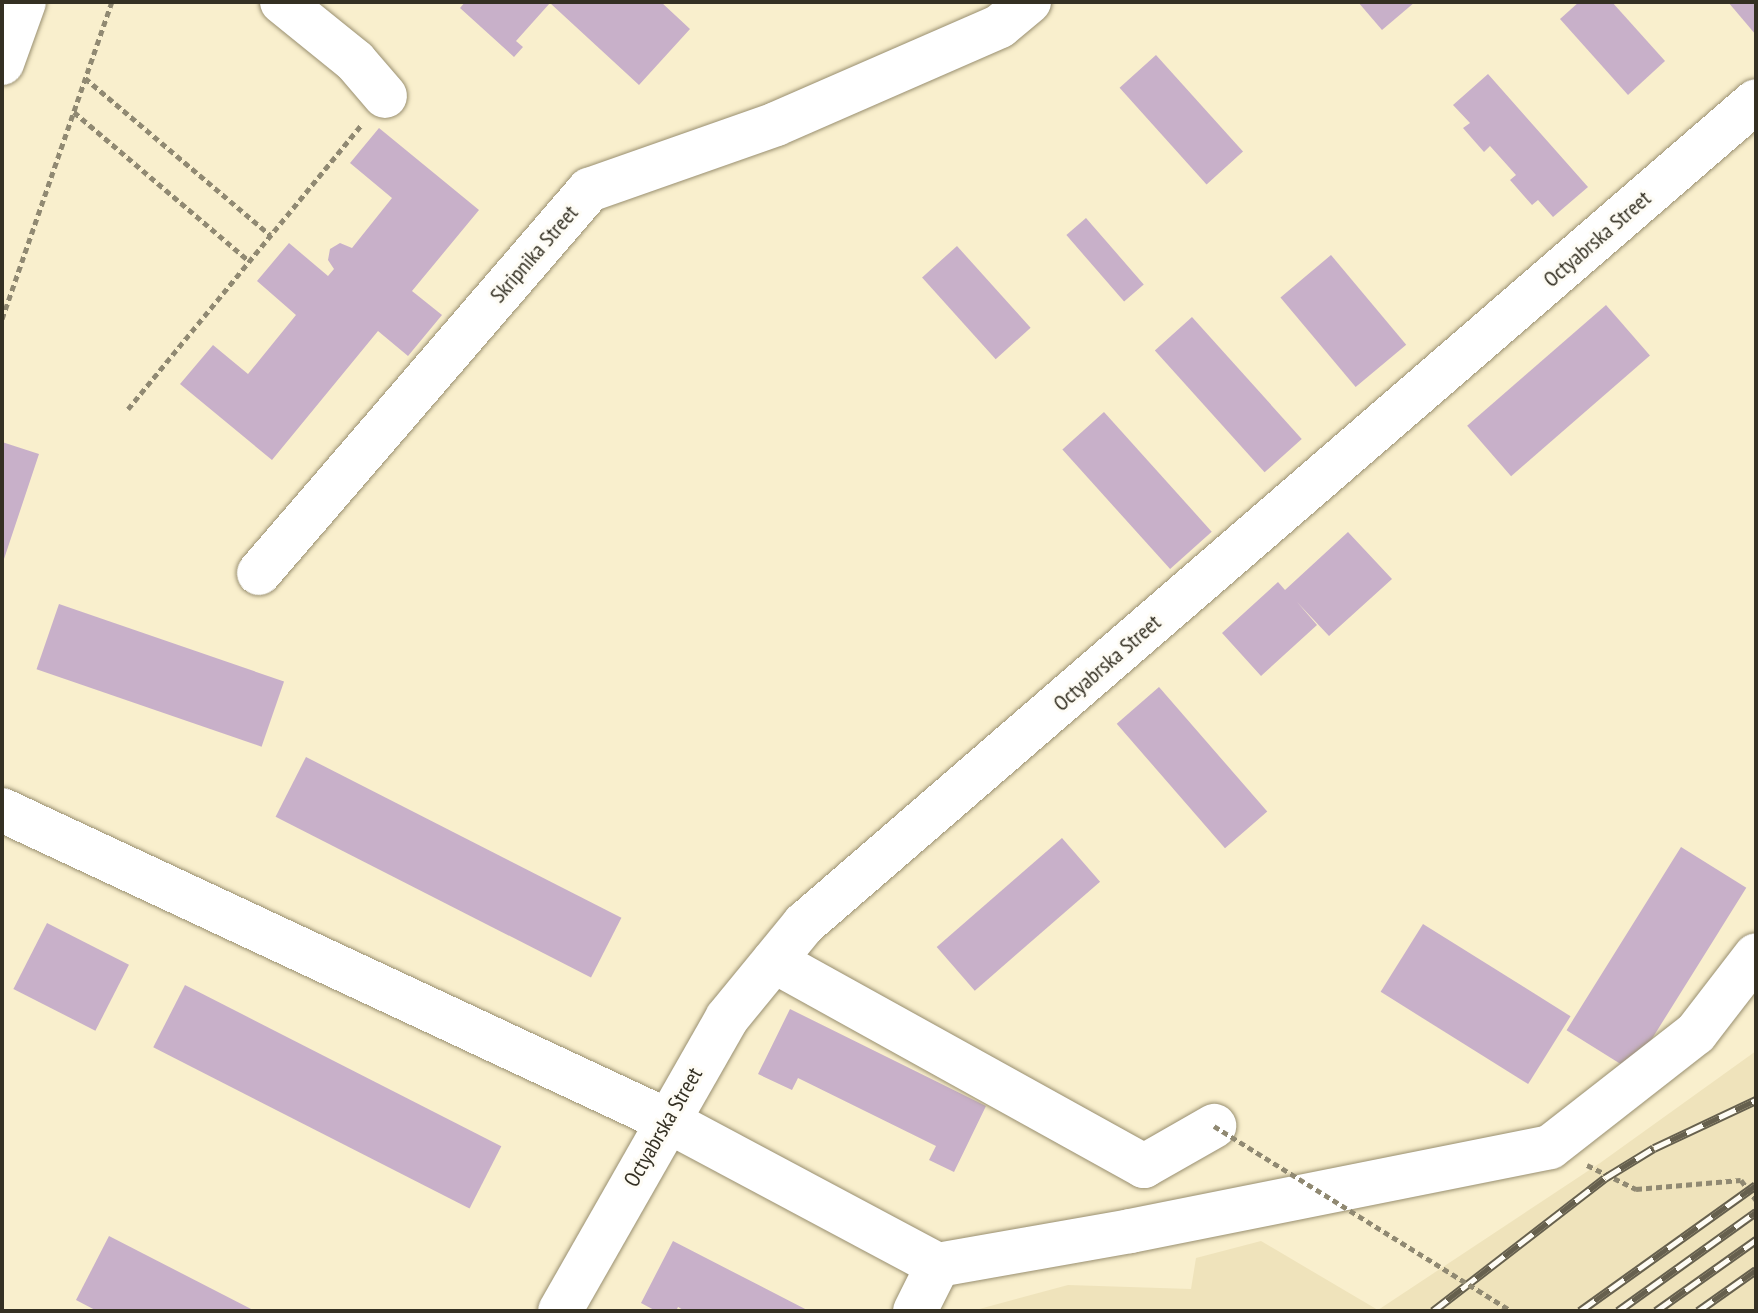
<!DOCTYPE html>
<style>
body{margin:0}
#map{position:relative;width:1758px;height:1313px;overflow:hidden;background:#f9efcd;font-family:"PT Sans Narrow",sans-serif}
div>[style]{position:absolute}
.built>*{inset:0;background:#efe3bb}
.building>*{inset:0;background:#c8b0c9;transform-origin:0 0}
.path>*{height:5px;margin-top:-2.5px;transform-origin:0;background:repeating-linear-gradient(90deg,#908972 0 6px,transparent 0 10px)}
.roads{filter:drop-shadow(0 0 2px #998f70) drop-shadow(0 0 2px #998f70)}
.minor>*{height:44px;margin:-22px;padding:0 22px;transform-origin:22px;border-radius:22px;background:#fff}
.major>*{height:44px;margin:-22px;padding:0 22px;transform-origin:22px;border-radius:22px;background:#fff}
.rail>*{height:9px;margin-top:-4.5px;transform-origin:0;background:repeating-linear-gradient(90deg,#fefcf5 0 18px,#66604e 0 36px);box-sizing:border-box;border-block:2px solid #66604e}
.path-bridge>*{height:5px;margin-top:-2.5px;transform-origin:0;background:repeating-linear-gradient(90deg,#908972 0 6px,transparent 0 10px)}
span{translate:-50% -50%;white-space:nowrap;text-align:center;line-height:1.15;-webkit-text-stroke:6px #fefcf5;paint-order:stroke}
.street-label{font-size:22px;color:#343023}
.frame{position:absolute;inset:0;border:4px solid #343023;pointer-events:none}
</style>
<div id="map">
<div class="built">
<i style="clip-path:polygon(1756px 1051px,1756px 1311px,972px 1311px,1068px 1285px,1191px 1289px,1196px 1258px,1261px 1241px,1378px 1310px,1600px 1163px)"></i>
</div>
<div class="building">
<i style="clip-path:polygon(465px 2px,661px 2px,690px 29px,639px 85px,550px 3px,516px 41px,523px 47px,514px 57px,460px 8px)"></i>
<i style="clip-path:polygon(1358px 2px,1415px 2px,1382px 30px)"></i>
<i style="clip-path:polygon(1579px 2px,1612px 2px,1665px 61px,1628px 95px,1560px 19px)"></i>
<i style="clip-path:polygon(1728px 2px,1756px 2px,1756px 35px)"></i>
<i style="left:1156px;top:55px;width:130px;height:49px;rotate:48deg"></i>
<i style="clip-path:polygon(1488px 74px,1588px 187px,1553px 217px,1538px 200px,1532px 205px,1510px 180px,1516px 175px,1490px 146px,1484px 152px,1463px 128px,1470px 123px,1453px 105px)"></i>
<i style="clip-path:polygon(379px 128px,479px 210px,412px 291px,442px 315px,408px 356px,378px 331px,272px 460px,180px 384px,213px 345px,248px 374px,296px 315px,257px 281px,289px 243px,328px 276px,334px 269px,328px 260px,330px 249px,340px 243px,352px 248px,392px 198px,350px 163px)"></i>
<i style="left:1086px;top:218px;width:88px;height:26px;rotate:49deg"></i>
<i style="left:957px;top:246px;width:110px;height:47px;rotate:48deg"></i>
<i style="left:1331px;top:255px;width:117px;height:66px;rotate:50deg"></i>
<i style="left:1606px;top:305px;width:67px;height:184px;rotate:49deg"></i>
<i style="left:1192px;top:317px;width:164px;height:50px;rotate:48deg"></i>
<i style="left:1104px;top:412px;width:161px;height:56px;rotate:48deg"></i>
<i style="clip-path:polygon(2px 442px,39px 454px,3px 562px,2px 561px)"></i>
<i style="clip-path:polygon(1348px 532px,1392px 579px,1329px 636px,1297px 602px,1317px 625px,1261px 676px,1222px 633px,1278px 582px,1285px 590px)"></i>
<i style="left:59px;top:604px;width:238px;height:69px;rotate:19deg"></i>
<i style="left:1159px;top:687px;width:165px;height:56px;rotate:49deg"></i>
<i style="left:306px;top:757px;width:354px;height:67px;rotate:27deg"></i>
<i style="left:1062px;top:838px;width:58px;height:166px;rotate:49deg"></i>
<i style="left:1681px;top:847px;width:77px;height:216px;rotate:32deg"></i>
<i style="left:47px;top:923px;width:92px;height:74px;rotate:27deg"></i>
<i style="left:1423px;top:924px;width:174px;height:80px;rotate:32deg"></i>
<i style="left:185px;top:985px;width:355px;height:70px;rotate:27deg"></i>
<i style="clip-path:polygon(790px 1009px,986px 1106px,954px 1172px,929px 1160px,936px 1146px,798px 1078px,792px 1090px,758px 1074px)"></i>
<i style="clip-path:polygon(109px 1236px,255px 1311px,97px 1311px,76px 1300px)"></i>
<i style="clip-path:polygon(673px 1241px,809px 1311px,685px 1311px,678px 1307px,676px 1311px,656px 1311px,641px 1303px)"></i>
</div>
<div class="path">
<i style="left:85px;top:78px;width:243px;rotate:40.3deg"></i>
<i style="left:74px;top:112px;width:230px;rotate:40.4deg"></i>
<i style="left:2px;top:319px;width:336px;rotate:-70.9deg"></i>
<i style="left:128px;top:409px;width:367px;rotate:-50.6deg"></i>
<i style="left:1587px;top:1165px;width:55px;rotate:26.1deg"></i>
<i style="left:1636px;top:1189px;width:105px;rotate:-4.9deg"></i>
<i style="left:1741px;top:1180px;width:25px;rotate:53deg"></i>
</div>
<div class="roads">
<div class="minor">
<i style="left:282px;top:2px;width:94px;rotate:38.9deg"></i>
<i style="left:355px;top:61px;width:46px;rotate:49.4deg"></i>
<i style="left:259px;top:573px;width:506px;rotate:-49.25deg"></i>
<i style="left:589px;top:190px;width:198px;rotate:-19.4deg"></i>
<i style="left:776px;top:124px;width:244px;rotate:-23.6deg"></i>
<i style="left:1000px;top:26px;width:38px;rotate:-40deg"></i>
<i style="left:2px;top:810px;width:733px;rotate:25.03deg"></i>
<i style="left:666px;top:1120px;width:308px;rotate:28.1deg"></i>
<i style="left:938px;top:1265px;width:195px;rotate:-10deg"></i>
<i style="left:1130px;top:1231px;width:428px;rotate:-11.3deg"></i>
<i style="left:1550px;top:1147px;width:185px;rotate:-38deg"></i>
<i style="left:1696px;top:1033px;width:98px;rotate:-52.4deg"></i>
<i style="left:774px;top:961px;width:423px;rotate:29deg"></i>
<i style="left:1144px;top:1166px;width:81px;rotate:-29.7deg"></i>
<i style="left:915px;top:1311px;width:51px;rotate:-63.4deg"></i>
</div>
<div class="major">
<i style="left:2px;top:63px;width:65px;rotate:-70.2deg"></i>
<i style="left:560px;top:1311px;width:337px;rotate:-60.3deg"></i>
<i style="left:727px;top:1018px;width:122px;rotate:-50.7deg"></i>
<i style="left:804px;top:924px;width:1258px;rotate:-40.84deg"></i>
</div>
</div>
<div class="rail">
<i style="left:1433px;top:1311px;width:217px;rotate:-37.7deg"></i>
<i style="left:1605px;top:1178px;width:57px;rotate:-31.5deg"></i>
<i style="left:1654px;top:1148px;width:113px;rotate:-25.2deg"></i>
<i style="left:1580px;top:1311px;width:216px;rotate:-35.6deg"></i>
<i style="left:1618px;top:1311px;width:170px;rotate:-35.7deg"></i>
<i style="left:1656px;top:1311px;width:123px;rotate:-35.4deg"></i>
<i style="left:1698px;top:1311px;width:71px;rotate:-35.3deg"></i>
</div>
<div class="path-bridge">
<i style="left:1214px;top:1126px;width:350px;rotate:31.9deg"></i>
</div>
<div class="street-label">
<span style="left:1597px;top:239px;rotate:-41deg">Octyabrska Street</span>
<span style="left:534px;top:254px;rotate:-49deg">Skripnika Street</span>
<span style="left:1107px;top:663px;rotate:-41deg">Octyabrska Street</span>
<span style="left:663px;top:1127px;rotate:-60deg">Octyabrska Street</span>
</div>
<div class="frame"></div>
</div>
